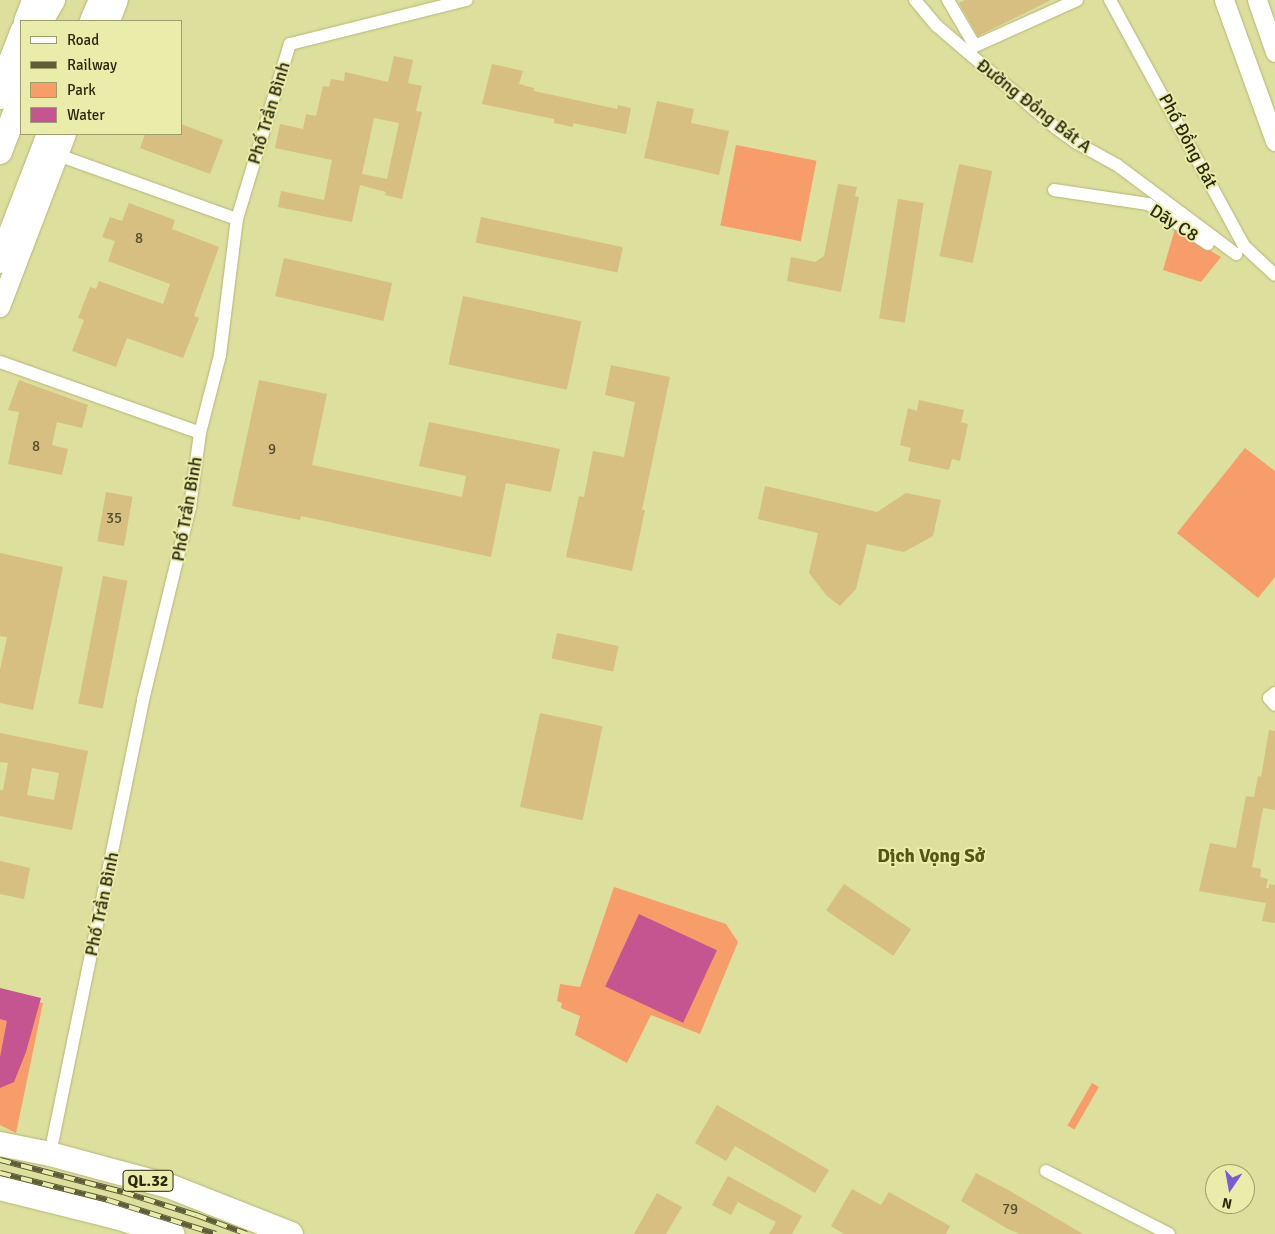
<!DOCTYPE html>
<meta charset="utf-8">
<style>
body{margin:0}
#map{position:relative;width:1275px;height:1234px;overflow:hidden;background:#dddf9d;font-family:Signika,sans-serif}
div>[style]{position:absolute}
.green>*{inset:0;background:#f79d6a;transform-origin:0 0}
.water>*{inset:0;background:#c55591;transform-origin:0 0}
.building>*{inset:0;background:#d6bf81;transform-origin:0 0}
.roads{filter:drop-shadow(0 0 1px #b4b676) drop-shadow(0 0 1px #b4b676)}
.street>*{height:12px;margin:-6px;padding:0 6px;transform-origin:6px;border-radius:6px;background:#fff}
.secondary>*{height:19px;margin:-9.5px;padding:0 9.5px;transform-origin:9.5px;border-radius:9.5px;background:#fff}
.primary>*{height:20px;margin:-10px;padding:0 10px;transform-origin:10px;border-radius:10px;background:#fff}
.highway>*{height:24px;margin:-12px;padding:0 12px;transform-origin:12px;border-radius:12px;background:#fff}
.rail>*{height:5.5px;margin-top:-2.75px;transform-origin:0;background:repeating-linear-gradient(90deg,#eaecaa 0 11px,#5d5e38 0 22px);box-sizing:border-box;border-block:1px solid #5d5e38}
span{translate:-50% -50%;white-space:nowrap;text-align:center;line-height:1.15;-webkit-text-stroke:4px #eaecaa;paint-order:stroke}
.number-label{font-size:15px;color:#544e2c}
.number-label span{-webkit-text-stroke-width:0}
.shield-label span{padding:1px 4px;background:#eaecaa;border:1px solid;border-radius:4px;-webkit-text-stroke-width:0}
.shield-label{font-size:16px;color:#29290f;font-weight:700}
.street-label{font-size:18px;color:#29290f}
.neighbourhood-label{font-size:19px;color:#555514;font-weight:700}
.legend{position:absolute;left:20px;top:20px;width:162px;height:115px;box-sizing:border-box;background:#eaecaa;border:1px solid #9d9e6c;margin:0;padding:6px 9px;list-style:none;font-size:15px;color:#29290f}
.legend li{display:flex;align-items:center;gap:10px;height:25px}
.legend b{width:25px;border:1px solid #9d9e6c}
.north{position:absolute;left:1205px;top:1164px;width:50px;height:50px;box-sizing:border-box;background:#eaecaa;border:1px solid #9d9e6c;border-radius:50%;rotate:192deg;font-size:14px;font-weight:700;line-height:20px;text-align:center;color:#29290f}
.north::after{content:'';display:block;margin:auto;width:18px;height:22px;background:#775cd6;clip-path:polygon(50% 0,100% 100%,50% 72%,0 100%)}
</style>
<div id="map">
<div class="green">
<i style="left:736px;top:145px;width:82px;height:82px;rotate:11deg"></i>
<i style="clip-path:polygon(1175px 229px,1221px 257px,1201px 282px,1163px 270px)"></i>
<i style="clip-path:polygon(1245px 448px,1275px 471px,1275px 577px,1258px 598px,1177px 533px)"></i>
<i style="clip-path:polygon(614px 887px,726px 924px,738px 942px,700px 1034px,651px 1015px,627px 1063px,575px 1035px,580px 1016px,561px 1008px,562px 1003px,557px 1001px,560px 984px,580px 987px)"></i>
<i style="clip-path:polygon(0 993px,43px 1003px,16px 1133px,0 1125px)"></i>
<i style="left:1092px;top:1083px;width:8px;height:49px;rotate:30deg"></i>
</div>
<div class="water">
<i style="left:639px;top:914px;width:86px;height:80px;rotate:25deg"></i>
<i style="clip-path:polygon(0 988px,41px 998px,26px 1052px,14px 1082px,0 1088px,0 1057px,7px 1021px,0 1019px)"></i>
</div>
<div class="building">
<i style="clip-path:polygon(965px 0,1051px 0,978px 36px,959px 3px)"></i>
<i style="clip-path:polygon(evenodd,394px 56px,413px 60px,408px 83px,422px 86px,416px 111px,422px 112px,402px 199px,385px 195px,386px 192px,360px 185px,352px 222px,278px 207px,281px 191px,324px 200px,332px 160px,275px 148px,280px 124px,303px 129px,306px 114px,316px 116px,323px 86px,329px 87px,331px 79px,344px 81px,345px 72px,388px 82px,394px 56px,374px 118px,399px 123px,387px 179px,362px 174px,374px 118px)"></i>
<i style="clip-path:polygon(492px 64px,523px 71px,519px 84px,534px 88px,534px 91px,617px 109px,618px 105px,631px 108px,626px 134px,573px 123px,573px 127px,554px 123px,554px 119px,482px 104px)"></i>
<i style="clip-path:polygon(657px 101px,694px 109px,691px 123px,729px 131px,719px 175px,644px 158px)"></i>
<i style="clip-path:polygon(181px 124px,223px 140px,210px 174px,140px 148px,145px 134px,181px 134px)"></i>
<i style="left:959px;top:164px;width:34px;height:94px;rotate:12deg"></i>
<i style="clip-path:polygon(838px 184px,857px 187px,855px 196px,859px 197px,841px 292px,787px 281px,791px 257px,815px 262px,824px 256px)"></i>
<i style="left:898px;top:199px;width:26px;height:121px;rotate:9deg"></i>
<i style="clip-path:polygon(129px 203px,175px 220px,172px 229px,219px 247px,194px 316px,199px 318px,183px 358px,127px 338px,116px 367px,72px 351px,84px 320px,78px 318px,90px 287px,96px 289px,99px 281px,163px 304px,170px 284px,108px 261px,115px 241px,102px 237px,110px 217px,122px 221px)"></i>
<i style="left:481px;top:217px;width:145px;height:26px;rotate:12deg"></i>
<i style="left:284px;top:258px;width:111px;height:39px;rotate:13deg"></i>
<i style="left:463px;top:296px;width:121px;height:70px;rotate:12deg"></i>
<i style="clip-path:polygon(611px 365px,670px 377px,642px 510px,645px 510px,632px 571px,566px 557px,579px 496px,584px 497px,593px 451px,624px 457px,635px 402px,605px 395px)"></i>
<i style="clip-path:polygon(19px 380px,88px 405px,82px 428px,57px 422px,52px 445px,68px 449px,62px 475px,8px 464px,19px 412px,8px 410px)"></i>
<i style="clip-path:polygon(259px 380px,327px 394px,312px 465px,462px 497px,466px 476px,419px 466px,429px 422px,560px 449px,551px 492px,506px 483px,491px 557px,301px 516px,300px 520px,232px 506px)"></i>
<i style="clip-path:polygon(919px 400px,964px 410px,961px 422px,968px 424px,960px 461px,952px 459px,949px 470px,908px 461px,911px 448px,900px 445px,908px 408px,917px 411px)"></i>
<i style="clip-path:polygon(765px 486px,877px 512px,906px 493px,941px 500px,933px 536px,904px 552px,867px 544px,856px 589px,840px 606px,827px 596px,809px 573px,818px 533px,758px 519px)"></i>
<i style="left:106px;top:492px;width:27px;height:50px;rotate:10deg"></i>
<i style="clip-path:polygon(0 553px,63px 567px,33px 710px,0 703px,0 670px,7px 637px,0 636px)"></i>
<i style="left:103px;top:576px;width:25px;height:130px;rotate:11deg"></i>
<i style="left:557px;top:633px;width:63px;height:26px;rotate:12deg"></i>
<i style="left:540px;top:713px;width:64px;height:96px;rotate:12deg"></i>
<i style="clip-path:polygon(1269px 730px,1275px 731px,1275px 810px,1263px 808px,1252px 867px,1261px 869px,1260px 877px,1268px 879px,1266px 888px,1269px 888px,1269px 884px,1275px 885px,1275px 923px,1262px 921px,1266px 903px,1199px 891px,1210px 843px,1236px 848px,1246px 796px,1254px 797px,1258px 776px,1261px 777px)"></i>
<i style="clip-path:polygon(evenodd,0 733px,88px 751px,72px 830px,0 816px,0 790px,3px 790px,8px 763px,0 762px,0 733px,32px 768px,59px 773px,54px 800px,27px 795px,32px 768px)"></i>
<i style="clip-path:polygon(0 861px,30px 868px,24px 899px,0 894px)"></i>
<i style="left:844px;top:884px;width:81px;height:32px;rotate:34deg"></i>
<i style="clip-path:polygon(717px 1105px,829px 1170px,815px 1193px,735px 1146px,726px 1161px,695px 1143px)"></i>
<i style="clip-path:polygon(976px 1173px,1010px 1191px,1083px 1234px,1020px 1234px,1008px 1229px,961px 1201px)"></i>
<i style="clip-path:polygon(728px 1176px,802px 1216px,792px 1234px,769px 1234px,776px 1222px,738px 1202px,731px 1215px,712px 1205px)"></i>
<i style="clip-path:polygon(852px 1189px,881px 1205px,889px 1192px,950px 1226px,946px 1234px,844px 1234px,831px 1226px)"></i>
<i style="clip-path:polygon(657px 1193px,682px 1207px,666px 1234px,634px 1234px)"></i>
</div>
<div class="roads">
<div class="street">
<i style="left:915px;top:0;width:34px;rotate:50deg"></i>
<i style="left:937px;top:26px;width:157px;rotate:40.6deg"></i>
<i style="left:1056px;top:128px;width:26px;rotate:36deg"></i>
<i style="left:1077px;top:143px;width:46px;rotate:28.8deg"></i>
<i style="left:1117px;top:165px;width:149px;rotate:36.8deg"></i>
<i style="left:948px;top:0;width:53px;rotate:59.6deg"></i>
<i style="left:975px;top:46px;width:112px;rotate:-24.3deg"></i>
<i style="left:1110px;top:0;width:280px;rotate:61.4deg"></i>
<i style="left:1244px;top:246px;width:42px;rotate:43.1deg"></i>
<i style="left:58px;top:155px;width:190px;rotate:19.7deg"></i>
<i style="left:1054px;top:190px;width:95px;rotate:8.5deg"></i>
<i style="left:1148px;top:204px;width:72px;rotate:33.7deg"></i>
<i style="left:0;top:362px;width:212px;rotate:19.5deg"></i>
<i style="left:1275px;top:693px;width:8px;rotate:140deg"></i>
<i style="left:1269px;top:698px;width:9px;rotate:49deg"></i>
<i style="left:50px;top:1154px;width:463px;rotate:-78.4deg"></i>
<i style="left:143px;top:700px;width:199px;rotate:-76.3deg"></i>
<i style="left:190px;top:507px;width:75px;rotate:-82.3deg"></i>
<i style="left:200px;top:433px;width:81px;rotate:-75.6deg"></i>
<i style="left:220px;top:355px;width:137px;rotate:-82.9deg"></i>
<i style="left:237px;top:219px;width:183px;rotate:-73.2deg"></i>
<i style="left:290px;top:44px;width:182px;rotate:-14deg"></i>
<i style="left:1046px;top:1171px;width:138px;rotate:27.1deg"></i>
</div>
<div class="secondary">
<i style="left:1224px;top:0;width:150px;rotate:70.1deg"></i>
<i style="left:1257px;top:0;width:55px;rotate:70.9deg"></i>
</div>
<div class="primary">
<i style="left:24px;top:21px;width:22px;rotate:-69deg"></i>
<i style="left:110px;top:21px;width:22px;rotate:-69deg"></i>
<i style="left:3px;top:76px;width:50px;rotate:-69deg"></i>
<i style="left:0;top:307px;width:185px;rotate:-69.1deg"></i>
</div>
<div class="highway">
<i style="left:41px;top:21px;width:24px;rotate:-60deg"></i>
<i style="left:92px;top:21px;width:23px;rotate:-67deg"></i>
<i style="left:0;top:97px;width:44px;rotate:-61.7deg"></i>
<i style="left:0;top:152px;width:59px;rotate:-69.1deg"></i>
<i style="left:0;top:261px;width:136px;rotate:-68.9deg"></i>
<i style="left:0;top:1144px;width:51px;rotate:11.3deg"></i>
<i style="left:50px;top:1154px;width:123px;rotate:15.1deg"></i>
<i style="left:169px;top:1186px;width:131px;rotate:21.5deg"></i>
<i style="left:0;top:1188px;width:120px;rotate:14deg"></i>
<i style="left:116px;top:1217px;width:59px;rotate:16.9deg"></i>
</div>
</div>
<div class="rail">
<i style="left:0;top:1160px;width:127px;rotate:14.6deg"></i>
<i style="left:123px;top:1192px;width:77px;rotate:17.5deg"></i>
<i style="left:196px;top:1215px;width:54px;rotate:20.4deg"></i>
<i style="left:0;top:1173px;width:111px;rotate:14deg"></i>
<i style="left:108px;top:1200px;width:113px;rotate:17.5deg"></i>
</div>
<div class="number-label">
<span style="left:139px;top:239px">8</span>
<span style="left:36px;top:447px">8</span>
<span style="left:272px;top:450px">9</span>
<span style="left:114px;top:519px">35</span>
<span style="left:1010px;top:1210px">79</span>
</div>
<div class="shield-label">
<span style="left:148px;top:1181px">QL.32</span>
</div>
<div class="street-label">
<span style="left:1034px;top:106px;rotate:38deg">Đường Đồng Bát A</span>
<span style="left:269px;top:113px;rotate:-73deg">Phố Trần Bình</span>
<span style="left:1188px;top:141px;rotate:62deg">Phố Đồng Bát</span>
<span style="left:1174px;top:223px;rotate:32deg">Dãy C8</span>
<span style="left:187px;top:509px;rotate:-80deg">Phố Trần Bình</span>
<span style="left:102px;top:904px;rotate:-78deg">Phố Trần Bình</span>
</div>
<div class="neighbourhood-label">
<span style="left:931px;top:857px">Dịch Vọng Sở</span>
</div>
<ul class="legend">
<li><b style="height:6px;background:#fff"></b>Road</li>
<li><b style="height:6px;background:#5d5e38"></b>Railway</li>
<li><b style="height:14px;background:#f79d6a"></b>Park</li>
<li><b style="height:14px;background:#c55591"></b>Water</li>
</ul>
<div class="north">N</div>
</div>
